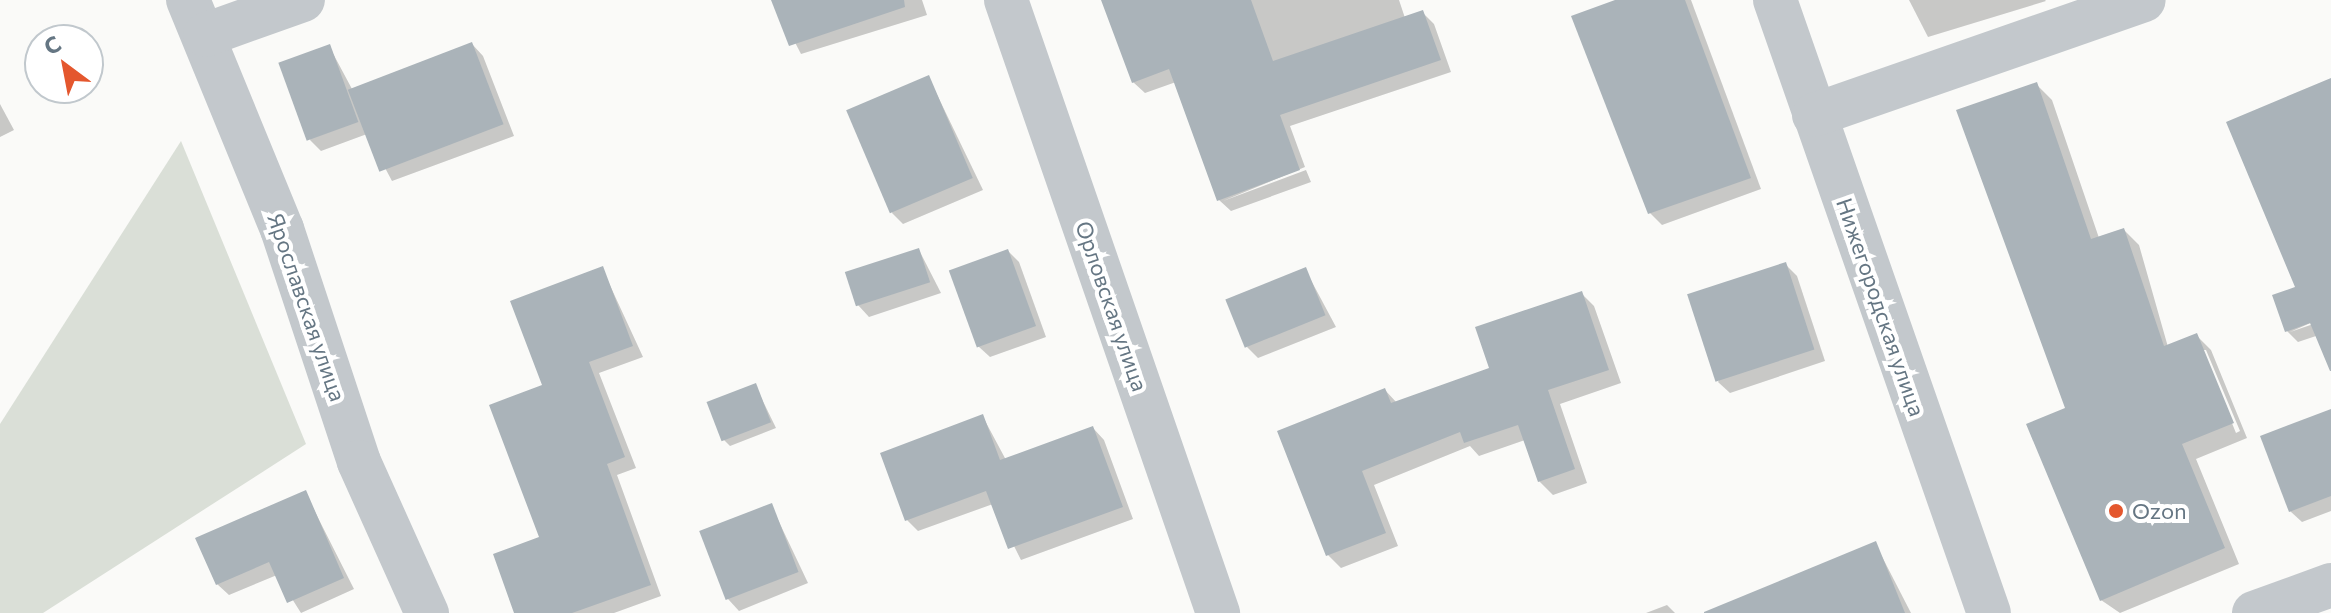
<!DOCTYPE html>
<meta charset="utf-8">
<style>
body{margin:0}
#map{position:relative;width:2331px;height:613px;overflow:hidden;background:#fafaf8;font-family:Commissioner,sans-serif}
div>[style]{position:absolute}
.green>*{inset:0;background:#dadfd7}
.shadow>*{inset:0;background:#0003}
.building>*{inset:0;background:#aab3b9;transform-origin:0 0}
.minor>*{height:44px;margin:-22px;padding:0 22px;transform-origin:22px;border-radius:22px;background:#c3c8cc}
.dots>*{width:22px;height:22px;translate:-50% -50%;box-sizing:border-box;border:4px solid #fff;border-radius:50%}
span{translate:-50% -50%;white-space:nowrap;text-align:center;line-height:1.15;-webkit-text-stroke:8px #fff;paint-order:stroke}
.street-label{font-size:22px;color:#657683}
.poi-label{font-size:22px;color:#657683}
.left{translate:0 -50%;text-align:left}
.north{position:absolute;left:24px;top:24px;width:80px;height:80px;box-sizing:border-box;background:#fff;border:2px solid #c1c8cd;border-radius:50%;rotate:328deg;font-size:22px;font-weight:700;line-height:32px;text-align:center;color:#657683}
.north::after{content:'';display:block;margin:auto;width:28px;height:36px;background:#e4572e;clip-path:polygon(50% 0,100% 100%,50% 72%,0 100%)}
</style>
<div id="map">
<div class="green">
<i style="clip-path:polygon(181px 141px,306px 444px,43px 613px,0 613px,0 424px)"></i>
</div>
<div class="shadow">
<i style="clip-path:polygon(773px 0,922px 0,927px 15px,801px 54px)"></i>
<i style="clip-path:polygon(1113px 0,1399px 0,1405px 18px,1422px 12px,1434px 24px,1451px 72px,1290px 126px,1305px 167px,1223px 201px,1306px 170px,1311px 182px,1231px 211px,1219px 200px,1176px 82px,1145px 93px,1133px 82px)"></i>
<i style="clip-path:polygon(1621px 0,1691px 0,1761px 189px,1662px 225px,1650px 213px)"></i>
<i style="clip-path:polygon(1909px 0,2045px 0,2046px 1px,1928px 37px)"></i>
<i style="clip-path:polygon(472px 44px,483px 56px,514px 136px,392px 181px,367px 134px,321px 151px,310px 140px,329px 46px,352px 89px)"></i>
<i style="clip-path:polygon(929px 78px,983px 190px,903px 224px,892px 213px)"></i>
<i style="clip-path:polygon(evenodd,2037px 85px,2052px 100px,2099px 238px,2124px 230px,2139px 245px,2168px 347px,2196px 335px,2211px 350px,2247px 438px,2196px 459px,2239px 564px,2120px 613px,2101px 600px,2067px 409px,2037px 85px,2202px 350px,2206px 350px,2240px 431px,2236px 433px,2202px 350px)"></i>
<i style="clip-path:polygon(0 104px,14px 130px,0 137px)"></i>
<i style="clip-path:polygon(919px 250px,941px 293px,869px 317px,858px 305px)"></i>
<i style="clip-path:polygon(1008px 251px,1019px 262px,1046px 337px,990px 357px,978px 346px)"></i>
<i style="clip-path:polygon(1785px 264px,1797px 276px,1825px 361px,1730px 393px,1718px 382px)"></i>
<i style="clip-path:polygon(602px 268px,643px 357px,599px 373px,636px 468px,617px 475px,661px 596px,614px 613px,516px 613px,542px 538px)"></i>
<i style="clip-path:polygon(1305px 269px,1336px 327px,1258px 358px,1247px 347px)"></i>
<i style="clip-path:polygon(2331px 277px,2331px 314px,2290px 332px,2331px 318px,2331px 331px,2298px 342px,2287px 331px)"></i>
<i style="clip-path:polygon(1581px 293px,1594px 306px,1621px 383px,1560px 404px,1587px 483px,1553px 495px,1539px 481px,1525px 440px,1479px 456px,1470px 446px,1374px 485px,1398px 546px,1341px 568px,1328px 555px,1385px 390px,1397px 403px,1491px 370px)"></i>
<i style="clip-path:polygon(755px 385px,776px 428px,730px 446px,724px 440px)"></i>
<i style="clip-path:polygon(2331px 412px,2331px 511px,2302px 522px,2290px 511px)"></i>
<i style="clip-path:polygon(983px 417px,1006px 460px,1093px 428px,1104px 440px,1133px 519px,1021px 560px,993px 504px,918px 531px,907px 520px)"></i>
<i style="clip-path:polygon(305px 492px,354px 589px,301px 613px,277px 575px,229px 595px,217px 584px)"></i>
<i style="clip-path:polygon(771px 505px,808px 583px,739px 611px,728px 599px)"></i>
<i style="clip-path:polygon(1875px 543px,1911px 613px,1769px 613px)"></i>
<i style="clip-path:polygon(1667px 605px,1675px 613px,1646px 613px)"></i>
</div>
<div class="building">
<i style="clip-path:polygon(771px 0,904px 0,905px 7px,789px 46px)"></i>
<i style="clip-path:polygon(1101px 0,1251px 0,1273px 61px,1423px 10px,1441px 60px,1280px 115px,1300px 170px,1217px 201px,1169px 69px,1132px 83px)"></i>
<i style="clip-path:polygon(1615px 0,1685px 0,1751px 178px,1648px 214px,1571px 16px)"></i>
<i style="left:472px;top:42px;width:88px;height:133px;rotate:69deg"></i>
<i style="left:330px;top:44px;width:83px;height:55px;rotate:70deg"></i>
<i style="left:929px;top:75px;width:112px;height:90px;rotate:67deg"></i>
<i style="clip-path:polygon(2331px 78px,2331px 371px,2330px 371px,2310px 323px,2285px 332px,2272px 295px,2295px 287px,2226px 122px)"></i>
<i style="clip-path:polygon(2037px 82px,2091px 239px,2124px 228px,2164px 346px,2197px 333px,2234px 423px,2182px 444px,2225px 548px,2100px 601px,2026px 424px,2065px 408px,1956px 110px)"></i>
<i style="left:919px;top:248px;width:36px;height:78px;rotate:72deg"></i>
<i style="left:1008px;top:249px;width:82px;height:63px;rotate:70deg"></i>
<i style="left:1786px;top:262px;width:92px;height:104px;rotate:72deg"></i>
<i style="clip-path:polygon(603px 266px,633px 346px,589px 362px,625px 457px,607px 464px,651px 585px,572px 613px,514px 613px,493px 554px,539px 537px,489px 405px,542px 385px,510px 301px)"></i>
<i style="left:1306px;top:267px;width:52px;height:87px;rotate:68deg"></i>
<i style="clip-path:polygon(1582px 291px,1609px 370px,1548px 390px,1575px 469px,1538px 482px,1518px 425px,1464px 443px,1460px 432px,1362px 471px,1386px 533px,1326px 556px,1277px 431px,1385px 388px,1391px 403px,1489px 368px,1475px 327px)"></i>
<i style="left:756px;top:383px;width:42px;height:53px;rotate:69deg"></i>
<i style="clip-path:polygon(2331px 409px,2331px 496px,2289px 512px,2260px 436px)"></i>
<i style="clip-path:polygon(983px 414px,1000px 460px,1093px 426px,1123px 507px,1008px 549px,986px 491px,905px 521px,880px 453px)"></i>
<i style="clip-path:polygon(306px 490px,344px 578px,287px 603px,269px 562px,216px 585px,195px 538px)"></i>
<i style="left:772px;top:503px;width:74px;height:78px;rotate:69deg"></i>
<i style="clip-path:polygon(1876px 541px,1905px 613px,1704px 613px,1704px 612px)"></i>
</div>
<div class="minor">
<i style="left:188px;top:0;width:248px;rotate:67.7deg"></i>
<i style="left:282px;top:229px;width:245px;rotate:71.7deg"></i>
<i style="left:359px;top:462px;width:166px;rotate:65.8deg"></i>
<i style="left:1006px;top:0;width:649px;rotate:70.92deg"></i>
<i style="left:1775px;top:0;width:649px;rotate:70.76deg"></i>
<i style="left:205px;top:35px;width:104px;rotate:-19.7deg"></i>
<i style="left:1814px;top:115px;width:349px;rotate:-19.2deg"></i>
<i style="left:2254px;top:613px;width:82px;rotate:-20deg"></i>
</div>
<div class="dots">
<i style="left:2116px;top:511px;background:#e4572e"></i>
</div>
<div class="street-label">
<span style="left:1112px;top:306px;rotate:71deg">Орловская улица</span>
<span style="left:307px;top:307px;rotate:71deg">Ярославская улица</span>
<span style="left:1881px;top:307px;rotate:71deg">Нижегородская улица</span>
</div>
<div class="poi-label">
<span class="left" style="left:2132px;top:511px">Ozon</span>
</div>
<div class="north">С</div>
</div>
